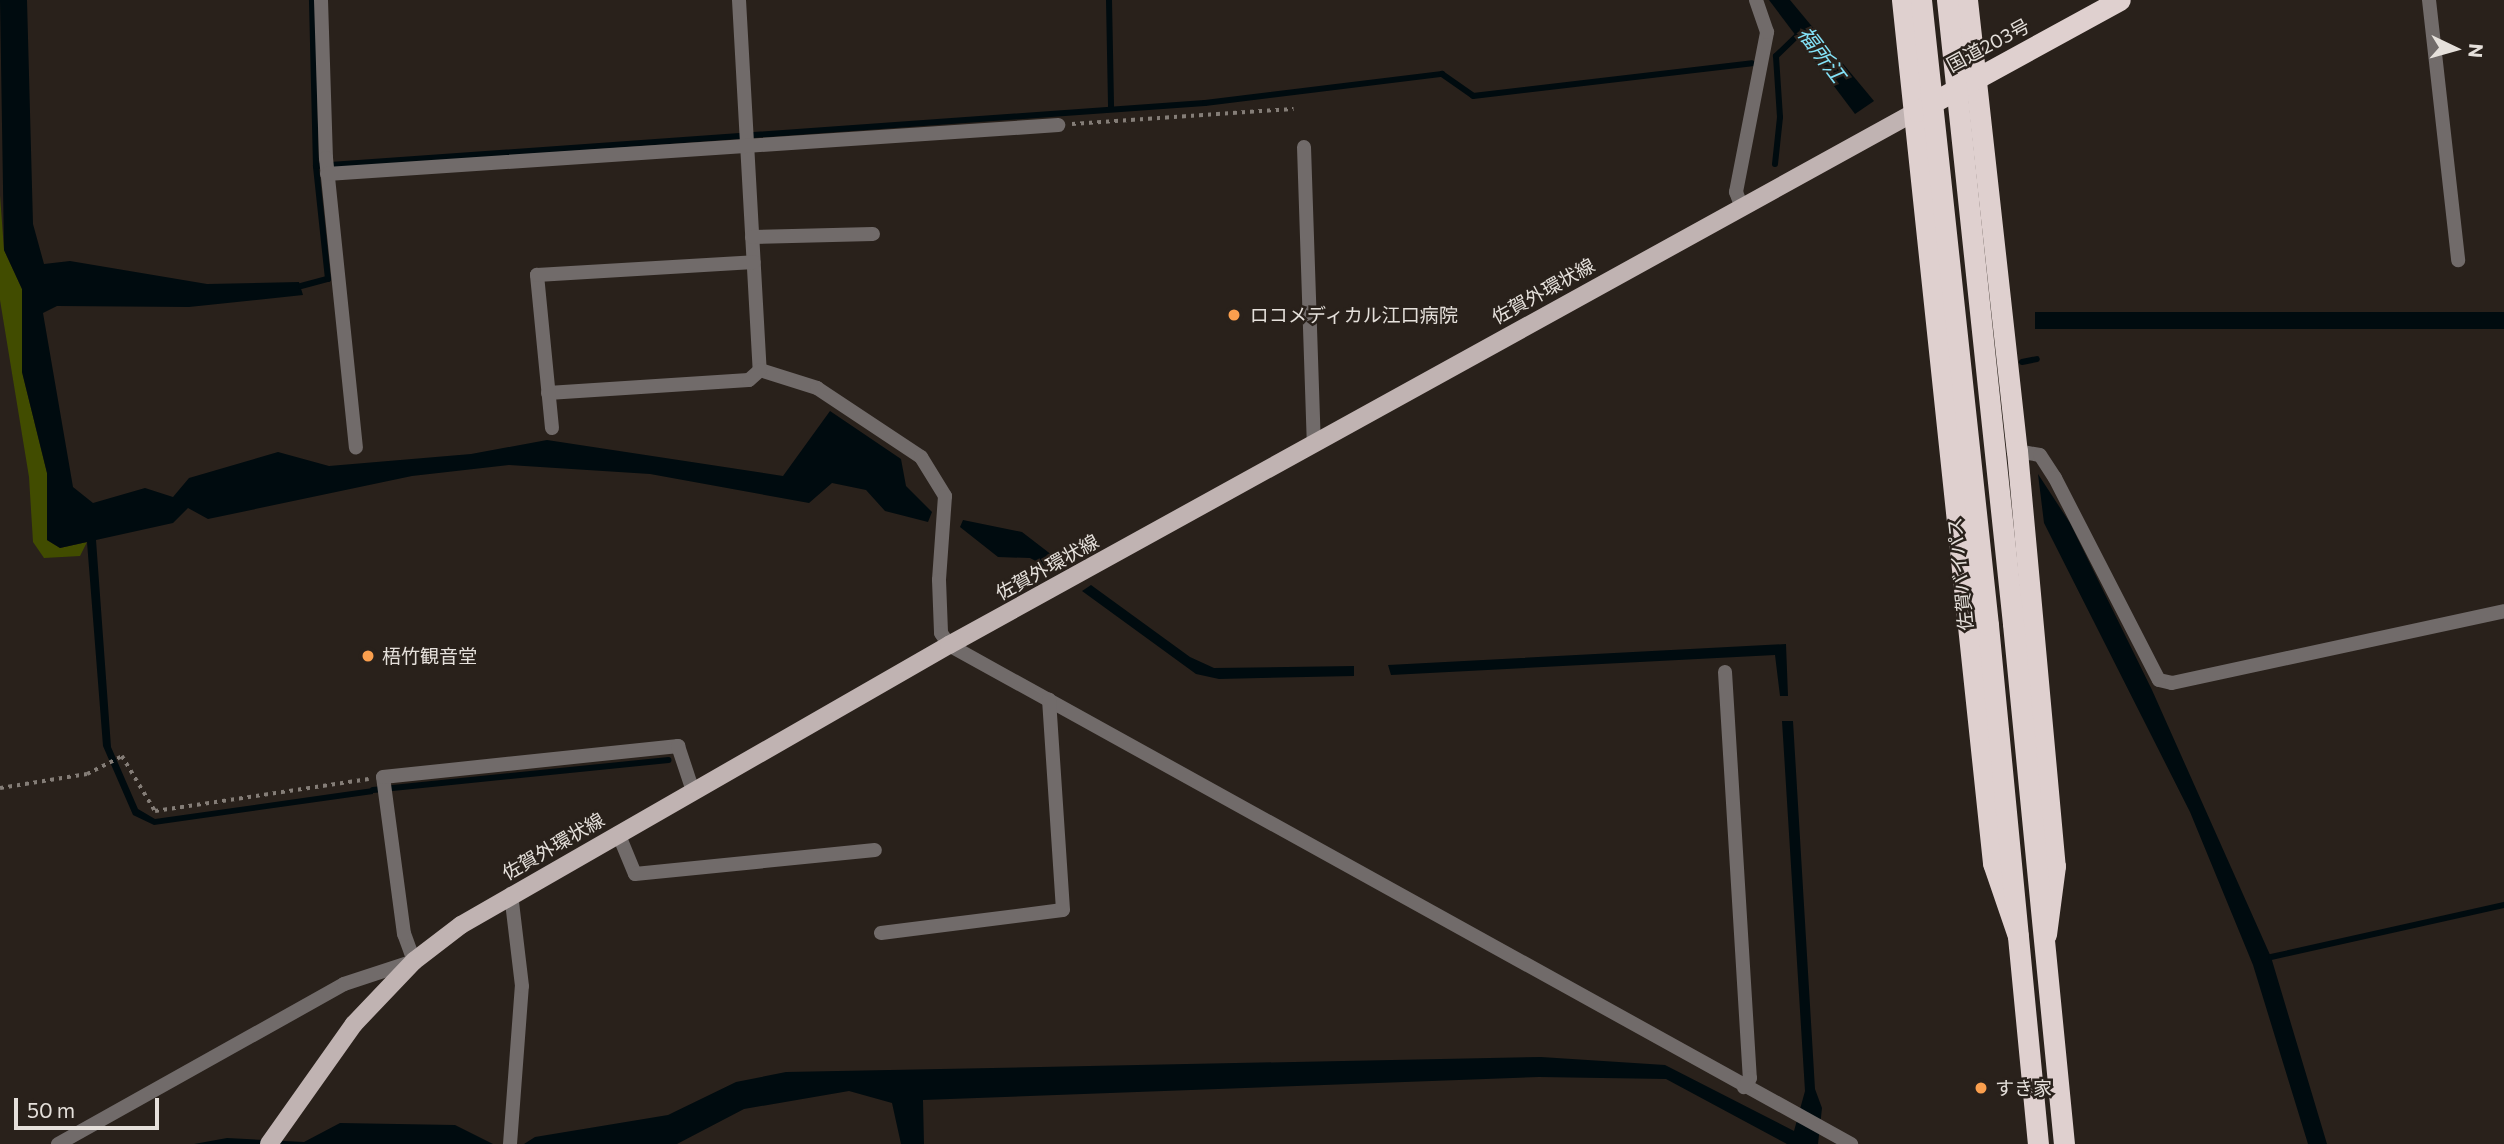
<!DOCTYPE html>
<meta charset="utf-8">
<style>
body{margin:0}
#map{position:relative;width:2504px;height:1144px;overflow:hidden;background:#29211b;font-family:Commissioner,"Noto Sans JP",sans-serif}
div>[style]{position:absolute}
.green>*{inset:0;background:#414c00}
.water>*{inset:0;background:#000b0f;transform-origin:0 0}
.stream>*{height:6px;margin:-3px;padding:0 3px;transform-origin:3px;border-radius:3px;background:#000b0f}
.path>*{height:3.5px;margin-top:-1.75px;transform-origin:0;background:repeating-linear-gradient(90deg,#847d77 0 3.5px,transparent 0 8.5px)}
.street>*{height:14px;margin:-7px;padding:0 7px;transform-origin:7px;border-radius:7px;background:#716b6a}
.primary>*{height:18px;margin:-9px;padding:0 9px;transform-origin:9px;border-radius:9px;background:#c0b3b2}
.highway>*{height:21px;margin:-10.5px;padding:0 10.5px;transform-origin:10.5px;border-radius:10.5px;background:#dfd0cf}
.highway-bridge>*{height:21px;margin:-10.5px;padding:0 10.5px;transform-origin:10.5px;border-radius:10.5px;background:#dfd0cf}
.dots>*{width:19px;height:19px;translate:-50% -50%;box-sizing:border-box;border:4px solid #29211b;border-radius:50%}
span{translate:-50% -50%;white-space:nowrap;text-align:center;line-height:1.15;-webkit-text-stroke:5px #29211b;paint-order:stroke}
.street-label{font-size:19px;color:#e5e0db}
.poi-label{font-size:19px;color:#e5e0db}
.left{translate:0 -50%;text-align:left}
.water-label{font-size:21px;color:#84e3f9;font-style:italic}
.north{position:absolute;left:2420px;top:14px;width:70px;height:70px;-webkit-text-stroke:5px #29211b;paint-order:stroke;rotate:95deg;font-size:19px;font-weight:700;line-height:28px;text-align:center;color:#e5e0db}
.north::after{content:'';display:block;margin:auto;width:24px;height:32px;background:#e5e0db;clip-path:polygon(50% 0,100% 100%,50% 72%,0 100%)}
.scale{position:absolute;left:14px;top:1098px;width:145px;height:32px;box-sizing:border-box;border:4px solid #e5e0db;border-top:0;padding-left:9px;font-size:21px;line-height:24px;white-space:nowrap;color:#e5e0db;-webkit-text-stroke:5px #29211b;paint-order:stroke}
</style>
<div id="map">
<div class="green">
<i style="clip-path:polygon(0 195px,4px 250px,22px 289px,22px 372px,47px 473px,47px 540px,60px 548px,87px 542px,80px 556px,44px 558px,33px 542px,29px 477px,0 300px)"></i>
</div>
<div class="water">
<i style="clip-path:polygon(0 0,27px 0,33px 224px,44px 264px,70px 261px,207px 284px,299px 282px,303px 295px,189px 307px,57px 306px,43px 313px,73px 487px,93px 503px,145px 488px,173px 497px,189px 478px,278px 452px,329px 466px,471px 454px,547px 440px,783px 476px,830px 411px,901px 459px,906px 486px,932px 512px,928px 522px,885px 511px,866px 490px,832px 483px,809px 503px,650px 474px,509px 465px,412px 476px,208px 519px,188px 508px,173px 523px,96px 540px,111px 747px,138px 809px,155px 819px,373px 788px,373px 794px,154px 825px,133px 815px,103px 746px,87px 542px,60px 548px,47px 540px,47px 473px,22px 372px,22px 289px,4px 250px)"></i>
<i style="clip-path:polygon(1769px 0,1790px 0,1874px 101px,1855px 114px)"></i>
<i style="left:2504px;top:312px;width:17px;height:469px;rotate:90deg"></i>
<i style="clip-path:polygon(2038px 474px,2070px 523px,2152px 690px,2271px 957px,2327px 1144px,2308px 1144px,2253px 965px,2190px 812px,2044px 523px)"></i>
<i style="clip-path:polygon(963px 520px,1022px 532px,1061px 562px,1051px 569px,1030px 558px,998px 557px,960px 527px)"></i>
<i style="clip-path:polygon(1091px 585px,1190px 657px,1214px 668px,1354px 666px,1354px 676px,1219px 679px,1196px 674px,1082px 591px)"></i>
<i style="clip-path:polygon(1786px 644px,1788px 696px,1780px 696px,1775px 655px,1391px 675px,1388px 665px)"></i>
<i style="clip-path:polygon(1782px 721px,1793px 721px,1815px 1089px,1822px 1108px,1818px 1144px,1787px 1144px,1666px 1079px,1539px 1077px,923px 1100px,924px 1144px,901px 1144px,892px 1103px,849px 1091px,744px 1109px,677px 1144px,524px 1144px,535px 1137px,668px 1115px,736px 1082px,786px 1072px,1541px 1057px,1665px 1065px,1794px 1131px,1805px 1091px)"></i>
<i style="clip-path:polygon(340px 1123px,455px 1125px,493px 1144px,194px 1144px,227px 1138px,304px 1142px)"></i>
</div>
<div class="stream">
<i style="left:1109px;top:0;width:109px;rotate:88.9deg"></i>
<i style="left:1775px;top:164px;width:47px;rotate:-83.9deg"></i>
<i style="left:1780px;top:117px;width:61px;rotate:-93.8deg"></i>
<i style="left:1776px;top:56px;width:33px;rotate:-44deg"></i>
<i style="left:316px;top:166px;width:891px;rotate:-4.05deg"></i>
<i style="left:1205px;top:103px;width:239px;rotate:-7deg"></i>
<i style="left:1442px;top:74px;width:38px;rotate:35deg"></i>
<i style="left:1473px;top:96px;width:281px;rotate:-6.7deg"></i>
<i style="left:301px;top:286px;width:28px;rotate:-15deg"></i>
<i style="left:328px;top:279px;width:114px;rotate:-96.1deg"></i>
<i style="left:316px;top:166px;width:166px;rotate:-91.4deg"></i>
<i style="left:2022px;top:362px;width:15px;rotate:-11deg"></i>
<i style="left:373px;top:790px;width:297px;rotate:-5.8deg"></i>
<i style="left:2271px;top:957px;width:239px;rotate:-12.6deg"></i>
</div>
<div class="path">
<i style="left:1072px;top:124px;width:222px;rotate:-3.9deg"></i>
<i style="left:0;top:788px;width:88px;rotate:-9.1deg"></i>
<i style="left:87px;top:774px;width:39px;rotate:-27deg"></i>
<i style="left:122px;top:756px;width:64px;rotate:59deg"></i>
<i style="left:155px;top:811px;width:216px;rotate:-8.5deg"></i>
</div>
<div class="street">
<i style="left:321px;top:0;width:158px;rotate:88.2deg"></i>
<i style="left:326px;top:158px;width:291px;rotate:84.1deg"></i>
<i style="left:739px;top:0;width:371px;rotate:86.8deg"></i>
<i style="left:760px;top:370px;width:60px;rotate:17.5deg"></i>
<i style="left:817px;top:388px;width:125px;rotate:33.6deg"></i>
<i style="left:921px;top:457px;width:46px;rotate:58.4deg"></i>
<i style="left:945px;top:496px;width:84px;rotate:94.1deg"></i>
<i style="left:939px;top:580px;width:53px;rotate:87.8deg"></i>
<i style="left:941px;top:633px;width:14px;rotate:56deg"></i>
<i style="left:949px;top:645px;width:1031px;rotate:28.95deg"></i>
<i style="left:2429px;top:0;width:262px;rotate:83.6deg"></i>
<i style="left:1304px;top:147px;width:295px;rotate:88.1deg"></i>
<i style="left:327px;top:174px;width:733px;rotate:-3.83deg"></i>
<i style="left:1741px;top:205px;width:14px;rotate:-111deg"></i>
<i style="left:1736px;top:192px;width:163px;rotate:-79deg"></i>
<i style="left:1767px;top:32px;width:34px;rotate:-109deg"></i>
<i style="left:752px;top:237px;width:121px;rotate:-1.4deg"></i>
<i style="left:548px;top:393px;width:201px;rotate:-3.7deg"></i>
<i style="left:749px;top:380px;width:15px;rotate:-42deg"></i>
<i style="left:552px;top:428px;width:154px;rotate:-95.6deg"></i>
<i style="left:537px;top:275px;width:217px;rotate:-3.4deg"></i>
<i style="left:2017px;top:451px;width:23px;rotate:10deg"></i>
<i style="left:2040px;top:455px;width:27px;rotate:57deg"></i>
<i style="left:2055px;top:478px;width:227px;rotate:62.8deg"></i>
<i style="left:2159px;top:680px;width:13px;rotate:13deg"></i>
<i style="left:2172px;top:683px;width:340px;rotate:-12.2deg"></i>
<i style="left:1725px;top:672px;width:407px;rotate:86.5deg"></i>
<i style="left:1750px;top:1078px;width:11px;rotate:124deg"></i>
<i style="left:618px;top:833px;width:44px;rotate:67.5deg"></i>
<i style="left:635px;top:874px;width:241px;rotate:-5.7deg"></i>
<i style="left:881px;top:933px;width:183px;rotate:-7.2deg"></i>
<i style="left:1063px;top:910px;width:211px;rotate:-93.8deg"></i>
<i style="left:58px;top:1144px;width:328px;rotate:-29.2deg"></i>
<i style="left:344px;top:984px;width:74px;rotate:-18.2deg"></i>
<i style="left:414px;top:961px;width:29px;rotate:-110deg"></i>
<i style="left:404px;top:934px;width:158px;rotate:-97.6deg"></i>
<i style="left:383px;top:777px;width:297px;rotate:-6deg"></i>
<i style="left:678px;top:746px;width:47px;rotate:71.6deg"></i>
<i style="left:510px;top:1144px;width:158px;rotate:-85.7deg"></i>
<i style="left:522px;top:986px;width:93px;rotate:-96.8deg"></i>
</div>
<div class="primary">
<i style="left:269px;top:1144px;width:147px;rotate:-54.7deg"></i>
<i style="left:354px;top:1024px;width:87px;rotate:-46.4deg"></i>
<i style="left:414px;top:961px;width:59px;rotate:-37.5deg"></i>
<i style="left:461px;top:925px;width:563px;rotate:-29.85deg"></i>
<i style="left:949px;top:645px;width:1103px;rotate:-28.89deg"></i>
</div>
<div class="highway">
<i style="left:1902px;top:0;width:868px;rotate:83.98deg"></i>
<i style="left:1993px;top:863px;width:77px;rotate:71.1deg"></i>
<i style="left:1967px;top:0;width:454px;rotate:83.7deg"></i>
<i style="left:2017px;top:451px;width:417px;rotate:84.8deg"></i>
<i style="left:2055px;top:866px;width:69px;rotate:97.5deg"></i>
<i style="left:1917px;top:111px;width:231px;rotate:-28.7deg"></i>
<i style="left:2013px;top:624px;width:522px;rotate:84.4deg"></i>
<i style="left:1988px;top:625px;width:521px;rotate:84.5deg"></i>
</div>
<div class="highway-bridge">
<i style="left:1921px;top:0;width:629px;rotate:83.88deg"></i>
<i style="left:1947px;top:0;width:627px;rotate:83.96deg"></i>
</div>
<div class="dots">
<i style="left:1234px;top:315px;background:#fa9f4e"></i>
<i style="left:368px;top:656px;background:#fa9f4e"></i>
<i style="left:1981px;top:1088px;background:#fa9f4e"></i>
</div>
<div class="street-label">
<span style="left:1988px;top:45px;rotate:-28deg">国道203号</span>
<span style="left:1543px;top:291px;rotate:-29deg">佐賀外環状線</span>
<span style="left:1047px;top:567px;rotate:-29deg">佐賀外環状線</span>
<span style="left:1960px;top:574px;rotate:-96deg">佐賀バイパス</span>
<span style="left:553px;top:846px;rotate:-30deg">佐賀外環状線</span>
</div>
<div class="poi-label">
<span class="left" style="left:1250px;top:315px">ロコメディカル江口病院</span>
<span class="left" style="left:382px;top:656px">梧竹観音堂</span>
<span class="left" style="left:1995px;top:1088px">すき家</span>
</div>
<div class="water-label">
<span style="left:1822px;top:54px;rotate:53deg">福所江</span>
</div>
<div class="north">N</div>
<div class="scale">50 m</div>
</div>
